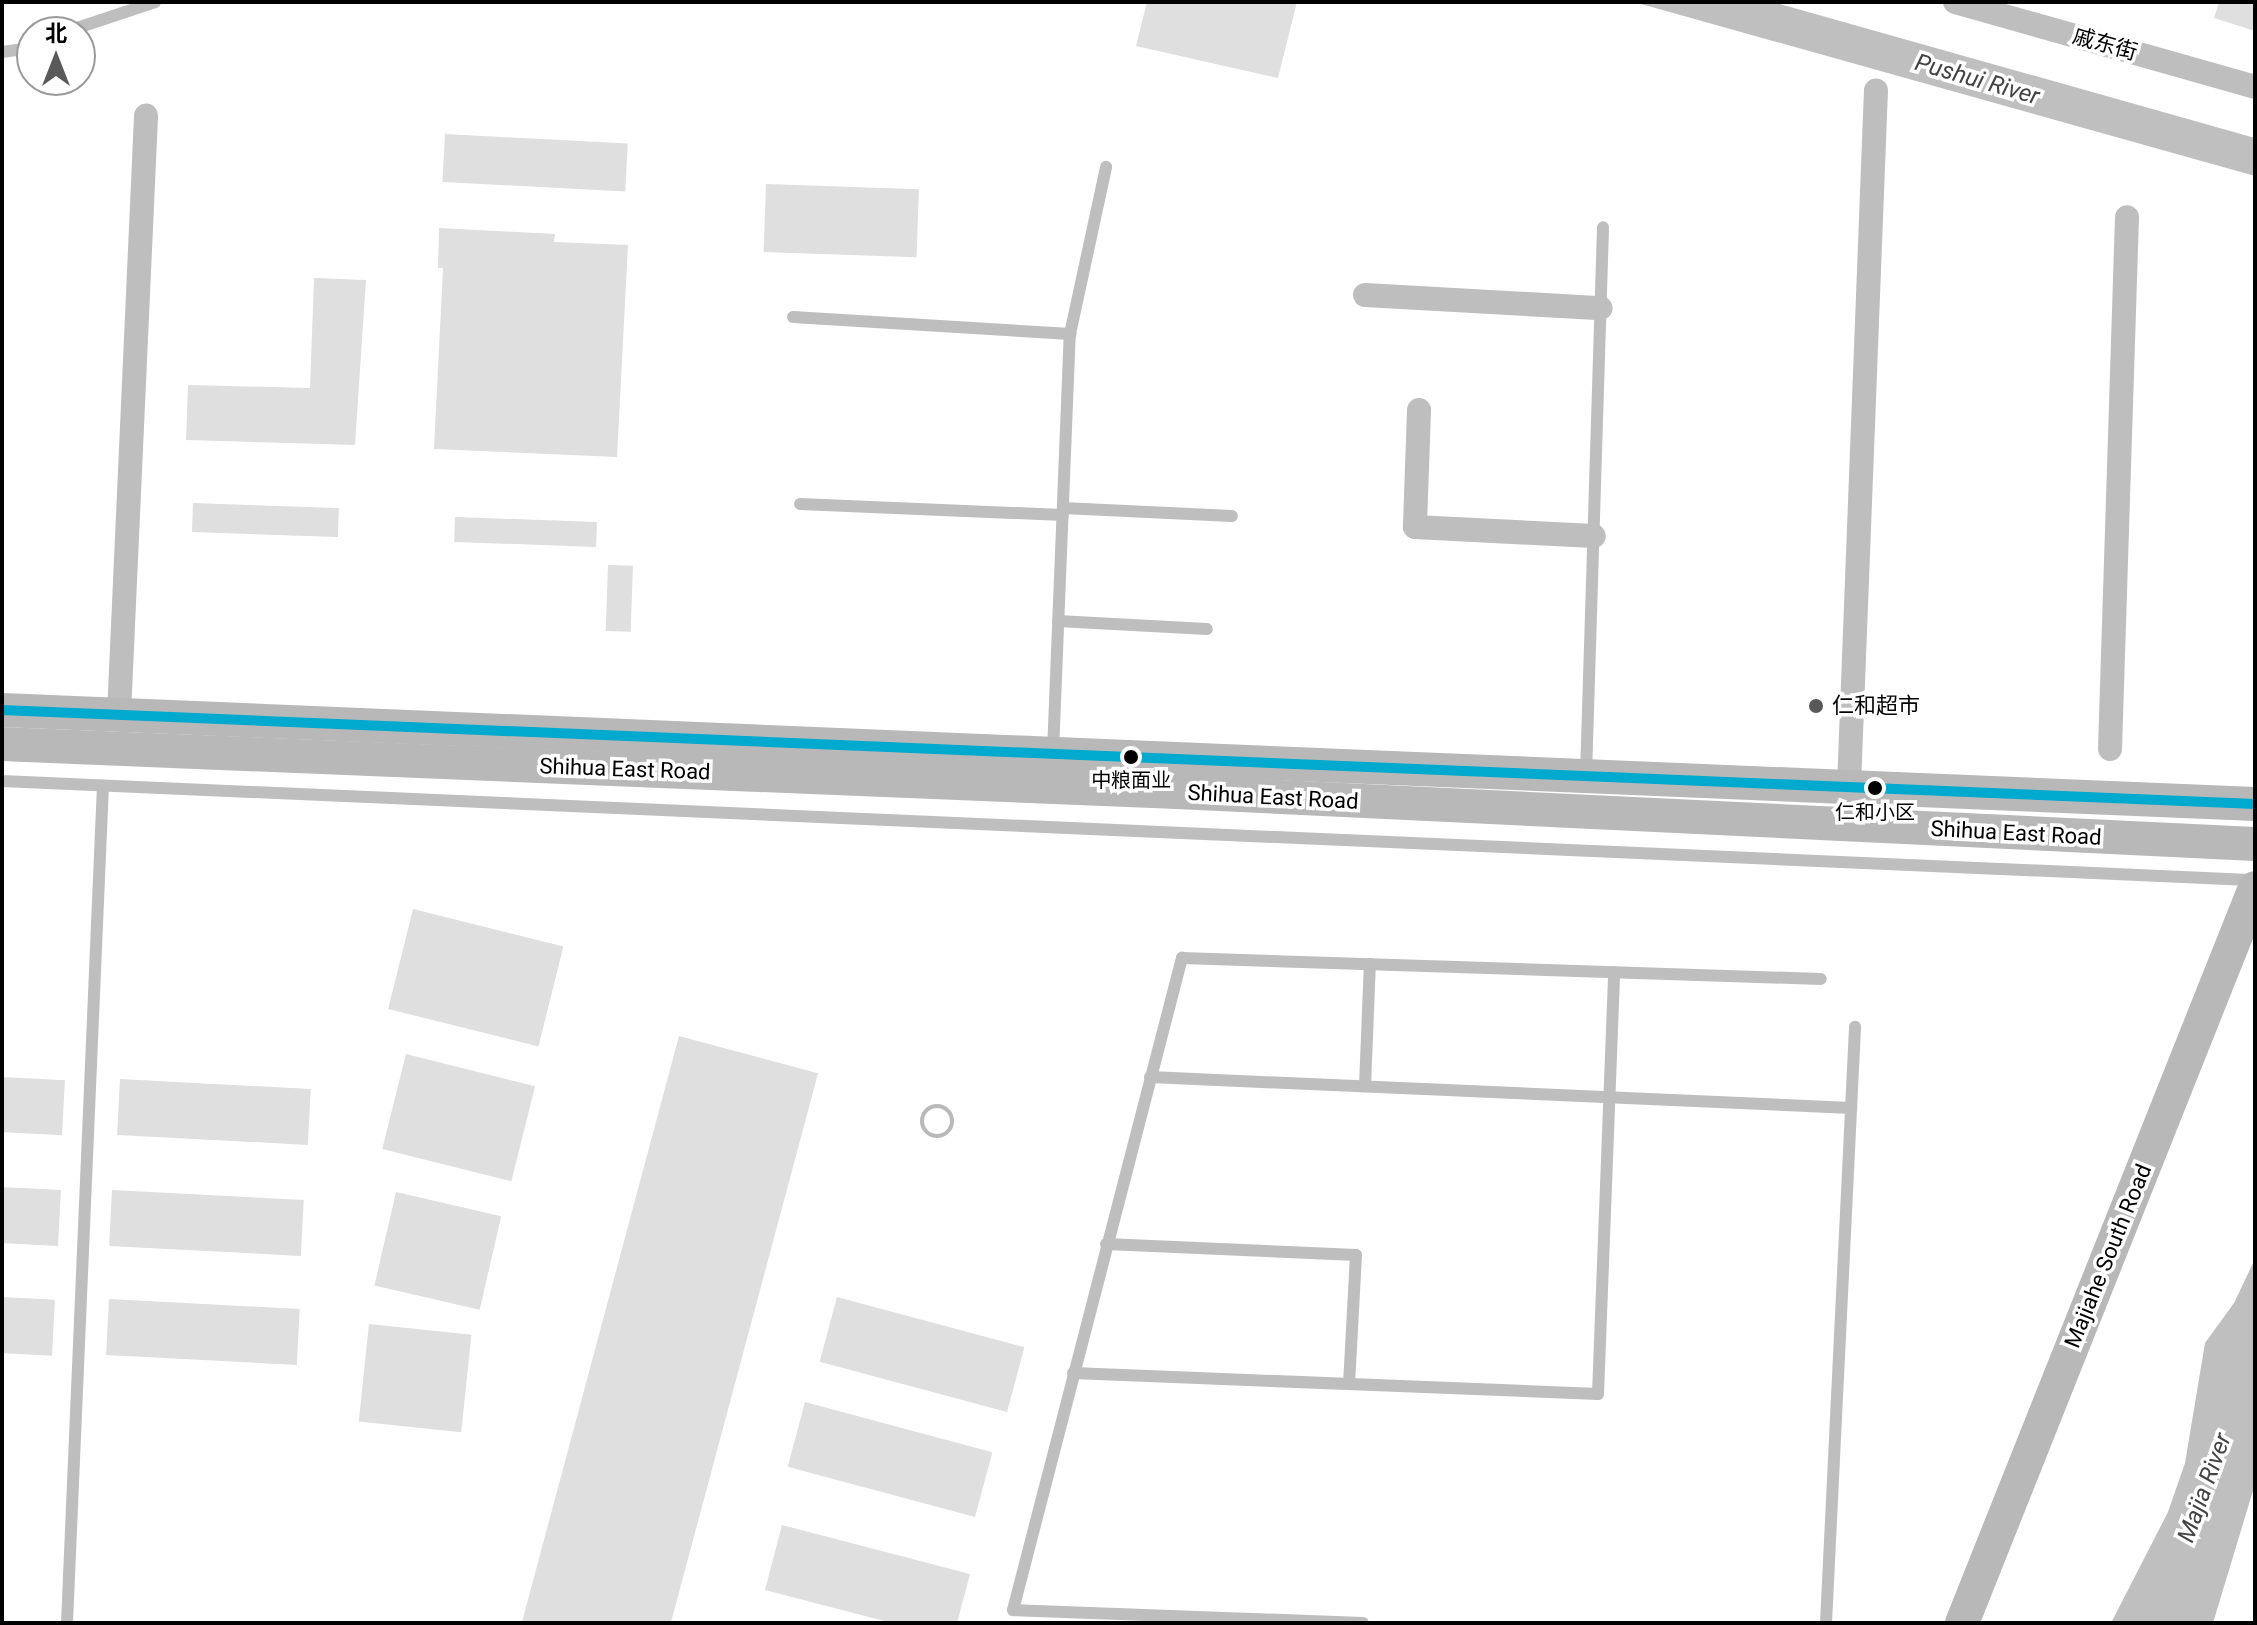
<!DOCTYPE html>
<meta charset="utf-8">
<style>
body{margin:0}
#map{position:relative;width:2257px;height:1625px;overflow:hidden;background:#fff;font-family:Roboto,"Noto Sans SC",sans-serif}
div>[style]{position:absolute}
.water>*{inset:0;background:#bfbfbf}
.building>*{inset:0;background:#dfdfdf;transform-origin:0 0}
.path>*{height:4px;margin-top:-2px;transform-origin:0;background:repeating-linear-gradient(90deg,#b9b9b9 0 2px,transparent 0 6px)}
.path>.ring{margin:-2px;padding:0;box-sizing:content-box;background:none;border:4px solid #b9b9b9;border-radius:50%}
.lane>*{height:12px;margin:-6px;padding:0 6px;transform-origin:6px;border-radius:6px;background:#bebebe}
.street>*{height:24px;margin:-12px;padding:0 12px;transform-origin:12px;border-radius:12px;background:#bebebe}
.secondary>*{height:34px;margin:-17px;padding:0 17px;transform-origin:17px;border-radius:17px;background:#b8b8b8}
.bus-1>*{height:10px;margin:-5px;padding:0 5px;transform-origin:5px;border-radius:5px;background:#00a9ce}
.dots>*{width:22px;height:22px;translate:-50% -50%;box-sizing:border-box;border:4px solid #fff;border-radius:50%}
span{translate:-50% -50%;white-space:nowrap;text-align:center;line-height:1.15;-webkit-text-stroke:7px #fff;paint-order:stroke}
.bus-label{font-size:20px;color:#000}
.street-label{font-size:22px;color:#000}
.poi-label{font-size:22px;color:#000}
.left{translate:0 -50%;text-align:left}
.water-label{font-size:24px;color:#444;font-style:italic}
.frame{position:absolute;inset:0;border:4px solid #000;pointer-events:none}
.north{position:absolute;left:16px;top:16px;width:80px;height:80px;box-sizing:border-box;background:#fff;border:2px solid #999;border-radius:50%;rotate:0deg;font-size:22px;font-weight:700;line-height:32px;text-align:center;color:#000}
.north::after{content:'';display:block;margin:auto;width:28px;height:36px;background:#595959;clip-path:polygon(50% 0,100% 100%,50% 72%,0 100%)}
</style>
<div id="map">
<div class="water">
<i style="clip-path:polygon(1634px 2px,1773px 2px,2255px 138px,2255px 176px)"></i>
<i style="clip-path:polygon(2255px 1259px,2255px 1484px,2213px 1623px,2111px 1623px,2168px 1512px,2185px 1463px,2205px 1343px,2234px 1303px)"></i>
</div>
<div class="building">
<i style="clip-path:polygon(1147px 2px,1297px 2px,1278px 78px,1136px 46px)"></i>
<i style="clip-path:polygon(2219px 2px,2255px 2px,2255px 31px,2214px 18px)"></i>
<i style="left:445px;top:134px;width:183px;height:48px;rotate:3deg"></i>
<i style="left:766px;top:184px;width:153px;height:68px;rotate:2deg"></i>
<i style="clip-path:polygon(439px 228px,555px 234px,554px 242px,628px 245px,617px 457px,434px 449px,443px 268px,438px 268px)"></i>
<i style="clip-path:polygon(314px 278px,366px 280px,355px 445px,186px 440px,188px 385px,310px 388px)"></i>
<i style="left:193px;top:503px;width:146px;height:29px;rotate:2deg"></i>
<i style="left:455px;top:517px;width:142px;height:25px;rotate:2deg"></i>
<i style="left:608px;top:565px;width:25px;height:66px;rotate:2deg"></i>
<i style="left:413px;top:909px;width:155px;height:103px;rotate:14deg"></i>
<i style="left:679px;top:1036px;width:144px;height:607px;rotate:15deg"></i>
<i style="left:406px;top:1054px;width:133px;height:98px;rotate:14deg"></i>
<i style="left:2px;top:1077px;width:63px;height:55px;rotate:3deg"></i>
<i style="left:120px;top:1079px;width:191px;height:56px;rotate:3deg"></i>
<i style="left:2px;top:1187px;width:59px;height:56px;rotate:3deg"></i>
<i style="left:112px;top:1190px;width:192px;height:56px;rotate:3deg"></i>
<i style="left:396px;top:1192px;width:108px;height:96px;rotate:13deg"></i>
<i style="left:2px;top:1297px;width:53px;height:56px;rotate:3deg"></i>
<i style="left:837px;top:1297px;width:194px;height:67px;rotate:15deg"></i>
<i style="left:109px;top:1299px;width:191px;height:56px;rotate:3deg"></i>
<i style="left:369px;top:1324px;width:103px;height:98px;rotate:6deg"></i>
<i style="left:805px;top:1402px;width:194px;height:67px;rotate:15deg"></i>
<i style="clip-path:polygon(782px 1525px,970px 1574px,957px 1623px,892px 1623px,765px 1590px)"></i>
</div>
<div class="path">
<i class="ring" style="left:922px;top:1106px;width:26px;height:26px"></i>
</div>
<div class="lane">
<i style="left:65px;top:32px;width:95px;rotate:-18.4deg"></i>
<i style="left:2px;top:52px;width:30px;rotate:-8deg"></i>
<i style="left:793px;top:317px;width:278px;rotate:3.5deg"></i>
<i style="left:800px;top:504px;width:263px;rotate:2.4deg"></i>
<i style="left:1063px;top:508px;width:169px;rotate:2.7deg"></i>
<i style="left:1058px;top:621px;width:149px;rotate:3.1deg"></i>
<i style="left:1053px;top:752px;width:418px;rotate:-87.7deg"></i>
<i style="left:1070px;top:334px;width:171px;rotate:-77.8deg"></i>
<i style="left:1586px;top:775px;width:548px;rotate:-88.22deg"></i>
<i style="left:2px;top:781px;width:2255px;rotate:2.52deg"></i>
<i style="left:1150px;top:1077px;width:702px;rotate:2.53deg"></i>
<i style="left:1365px;top:1086px;width:122px;rotate:-87.7deg"></i>
<i style="left:1106px;top:1244px;width:250px;rotate:2.5deg"></i>
<i style="left:1356px;top:1255px;width:129px;rotate:93.1deg"></i>
<i style="left:1073px;top:1373px;width:525px;rotate:2.29deg"></i>
<i style="left:1598px;top:1394px;width:422px;rotate:-87.8deg"></i>
<i style="left:67px;top:1623px;width:838px;rotate:-87.54deg"></i>
<i style="left:1363px;top:1623px;width:350px;rotate:-177.9deg"></i>
<i style="left:1013px;top:1610px;width:674px;rotate:-75.47deg"></i>
<i style="left:1182px;top:958px;width:639px;rotate:1.88deg"></i>
<i style="left:1826px;top:1623px;width:597px;rotate:-87.21deg"></i>
</div>
<div class="street">
<i style="left:1955px;top:2px;width:312px;rotate:15.8deg"></i>
<i style="left:1365px;top:295px;width:236px;rotate:3.2deg"></i>
<i style="left:1419px;top:410px;width:117px;rotate:92deg"></i>
<i style="left:1415px;top:527px;width:179px;rotate:2.9deg"></i>
<i style="left:119px;top:714px;width:599px;rotate:-87.41deg"></i>
<i style="left:2110px;top:749px;width:532px;rotate:-88.17deg"></i>
<i style="left:1849px;top:786px;width:696px;rotate:-87.78deg"></i>
</div>
<div class="secondary">
<i style="left:2px;top:710px;width:2255px;rotate:2.39deg"></i>
<i style="left:2px;top:744px;width:1176px;rotate:2.34deg"></i>
<i style="left:1177px;top:792px;width:1079px;rotate:2.76deg"></i>
<i style="left:1962px;top:1623px;width:791px;rotate:-68.27deg"></i>
</div>
<div class="bus-1">
<i style="left:2px;top:710px;width:2255px;rotate:2.39deg"></i>
</div>
<div class="dots">
<i style="left:1816px;top:706px;background:#595959"></i>
<i style="left:1131px;top:757px;background:#000"></i>
<i style="left:1875px;top:788px;background:#000"></i>
</div>
<div class="bus-label">
<span style="left:1131px;top:780px">中粮面业</span>
<span style="left:1875px;top:812px">仁和小区</span>
</div>
<div class="street-label">
<span style="left:2105px;top:44px;rotate:16deg">戚东街</span>
<span style="left:625px;top:769px;rotate:2deg">Shihua East Road</span>
<span style="left:1273px;top:797px;rotate:3deg">Shihua East Road</span>
<span style="left:2016px;top:833px;rotate:3deg">Shihua East Road</span>
<span style="left:2108px;top:1256px;rotate:-68deg">Majiahe South Road</span>
</div>
<div class="poi-label">
<span class="left" style="left:1832px;top:706px">仁和超市</span>
</div>
<div class="water-label">
<span style="left:1977px;top:80px;rotate:16deg">Pushui River</span>
<span style="left:2205px;top:1488px;rotate:-70deg">Majia River</span>
</div>
<div class="frame"></div>
<div class="north">北</div>
</div>
